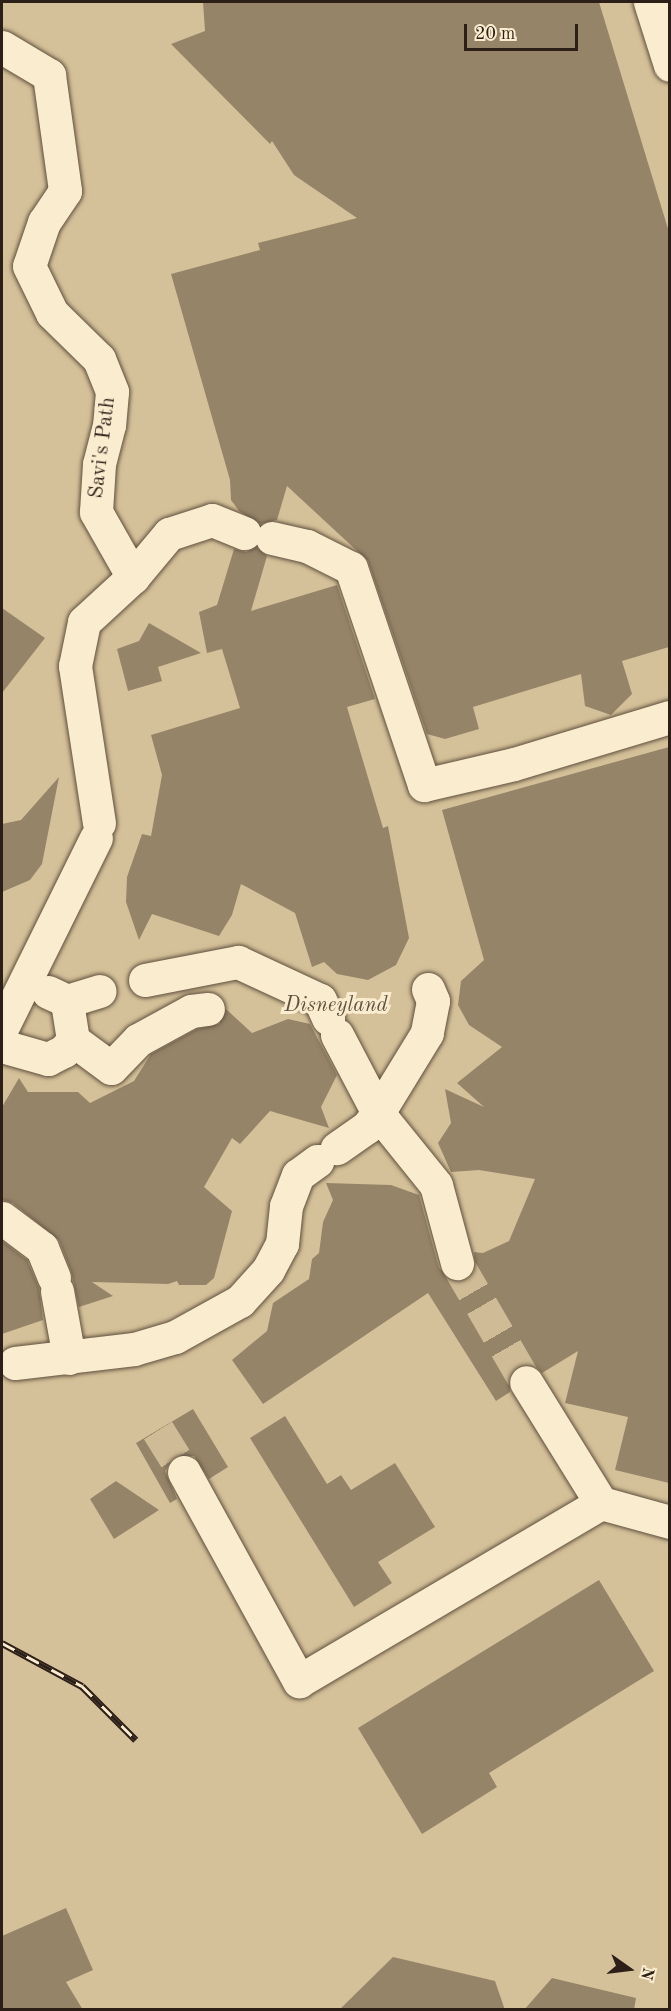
<!DOCTYPE html>
<style>
body{margin:0}
#map{position:relative;width:671px;height:2011px;overflow:hidden;background:#f8e2b4;font-family:"Old Standard TT",serif}
div>[style]{position:absolute}
.green>*{inset:0;background:#d5c199;transform-origin:0 0}
.building>*{inset:0;background:#968469}
.minor-tunnel>*{height:33px;margin-top:-16.5px;transform-origin:0;background:repeating-linear-gradient(90deg,#cfbb95 0 33px,transparent 0 49px)}
.roads{filter:drop-shadow(0 0 2px #5f503f) drop-shadow(0 0 2px #5f503f)}
.minor>*{height:33px;margin:-16.5px;padding:0 16.5px;transform-origin:16.5px;border-radius:16.5px;background:#faecce}
.rail>*{height:7px;margin-top:-3.5px;transform-origin:0;background:repeating-linear-gradient(90deg,#faecce 0 14px,#2c1f18 0 28px);box-sizing:border-box;border-block:2px solid #2c1f18}
span{translate:-50% -50%;white-space:nowrap;text-align:center;line-height:1.15;-webkit-text-stroke:6px #faecce;paint-order:stroke}
.street-label{font-size:21px;color:#2c1f18}
.park-label{font-size:21px;color:#5f503f;font-style:italic}
.frame{position:absolute;inset:0;border:3px solid #2c1f18;pointer-events:none}
.north{position:absolute;left:599px;top:1939px;width:60px;height:60px;-webkit-text-stroke:4px #faecce;paint-order:stroke;rotate:104deg;font-size:16px;font-weight:700;line-height:24px;text-align:center;color:#2c1f18}
.north::after{content:'';display:block;margin:auto;width:21px;height:27px;background:#2c1f18;clip-path:polygon(50% 0,100% 100%,50% 72%,0 100%)}
.scale{position:absolute;left:464px;top:24px;width:114px;height:27px;box-sizing:border-box;border:3px solid #2c1f18;border-top:0;padding-left:8px;font-size:18px;line-height:21px;white-space:nowrap;color:#2c1f18;-webkit-text-stroke:4px #faecce;paint-order:stroke}
</style>
<div id="map">
<div class="green">
<i style="left:2px;top:2px;width:667px;height:2007px"></i>
</div>
<div class="building">
<i style="clip-path:polygon(203px 2px,599px 2px,669px 232px,669px 647px,622px 661px,632px 694px,611px 715px,585px 706px,581px 674px,473px 707px,479px 729px,445px 739px,427px 734px,368px 561px,287px 486px,277px 520px,260px 524px,239px 511px,231px 500px,230px 480px,171px 274px,260px 250px,258px 243px,357px 218px,294px 175px,272px 141px,270px 144px,171px 44px,205px 31px)"></i>
<i style="clip-path:polygon(256px 547px,267px 556px,251px 611px,337px 585px,375px 699px,347px 707px,383px 828px,388px 826px,409px 938px,396px 965px,368px 980px,337px 974px,324px 962px,312px 967px,295px 913px,241px 884px,232px 915px,219px 936px,152px 914px,139px 940px,126px 902px,127px 877px,142px 834px,151px 836px,162px 775px,151px 735px,240px 708px,222px 649px,207px 653px,199px 612px,217px 605px,234px 549px,246px 552px)"></i>
<i style="clip-path:polygon(2px 608px,45px 638px,2px 693px)"></i>
<i style="clip-path:polygon(149px 623px,201px 653px,158px 667px,162px 681px,128px 691px,117px 649px,139px 641px)"></i>
<i style="clip-path:polygon(669px 747px,669px 1483px,615px 1470px,628px 1417px,565px 1403px,578px 1351px,542px 1373px,534px 1365px,517px 1366px,509px 1374px,510px 1392px,496px 1401px,428px 1293px,263px 1404px,232px 1360px,267px 1331px,273px 1303px,309px 1279px,312px 1259px,319px 1253px,323px 1222px,333px 1200px,326px 1183px,391px 1185px,419px 1195px,439px 1268px,452px 1281px,461px 1281px,475px 1268px,474px 1252px,483px 1253px,509px 1241px,535px 1179px,479px 1170px,451px 1172px,438px 1143px,451px 1123px,445px 1089px,484px 1107px,457px 1083px,502px 1047px,469px 1025px,458px 1005px,461px 981px,484px 960px,442px 810px)"></i>
<i style="clip-path:polygon(59px 777px,42px 864px,30px 880px,2px 892px,2px 824px,21px 820px)"></i>
<i style="clip-path:polygon(226px 1009px,252px 1033px,288px 1019px,310px 1024px,337px 1075px,321px 1107px,329px 1128px,270px 1111px,240px 1144px,232px 1138px,204px 1187px,232px 1211px,214px 1278px,206px 1285px,179px 1285px,177px 1281px,168px 1284px,92px 1282px,113px 1296px,79px 1307px,71px 1271px,59px 1240px,13px 1203px,2px 1200px,2px 1107px,19px 1078px,28px 1092px,78px 1092px,90px 1103px,134px 1081px,151px 1054px,197px 1029px,219px 1024px)"></i>
<i style="clip-path:polygon(2px 1241px,27px 1260px,39px 1288px,43px 1320px,2px 1334px)"></i>
<i style="clip-path:polygon(193px 1409px,228px 1467px,209px 1479px,194px 1456px,174px 1456px,165px 1471px,177px 1499px,170px 1503px,136px 1443px)"></i>
<i style="clip-path:polygon(285px 1416px,327px 1484px,341px 1475px,351px 1490px,395px 1463px,435px 1527px,378px 1562px,392px 1583px,354px 1607px,250px 1438px)"></i>
<i style="clip-path:polygon(116px 1481px,159px 1510px,114px 1539px,90px 1499px)"></i>
<i style="clip-path:polygon(599px 1580px,654px 1671px,489px 1773px,497px 1787px,422px 1834px,358px 1728px)"></i>
<i style="clip-path:polygon(66px 1908px,93px 1970px,66px 1982px,83px 2010px,2px 2010px,2px 1936px)"></i>
<i style="clip-path:polygon(393px 1957px,495px 1981px,505px 2010px,339px 2010px)"></i>
<i style="clip-path:polygon(552px 1978px,636px 1998px,634px 2010px,524px 2010px)"></i>
</div>
<div class="minor-tunnel">
<i style="left:457px;top:1263px;width:138px;rotate:59.9deg"></i>
<i style="left:158px;top:1430px;width:49px;rotate:58.2deg"></i>
</div>
<div class="roads">
<div class="minor">
<i style="left:650px;top:2px;width:66px;rotate:72.4deg"></i>
<i style="left:2px;top:47px;width:55px;rotate:30.8deg"></i>
<i style="left:49px;top:75px;width:117px;rotate:82.1deg"></i>
<i style="left:65px;top:191px;width:37px;rotate:124deg"></i>
<i style="left:44px;top:222px;width:46px;rotate:108.8deg"></i>
<i style="left:29px;top:266px;width:52px;rotate:63.9deg"></i>
<i style="left:52px;top:313px;width:66px;rotate:44.4deg"></i>
<i style="left:99px;top:359px;width:35px;rotate:68deg"></i>
<i style="left:112px;top:392px;width:33px;rotate:95deg"></i>
<i style="left:109px;top:425px;width:40px;rotate:104.4deg"></i>
<i style="left:99px;top:464px;width:48px;rotate:93.6deg"></i>
<i style="left:96px;top:512px;width:75px;rotate:60.4deg"></i>
<i style="left:272px;top:538px;width:36px;rotate:13deg"></i>
<i style="left:307px;top:546px;width:49px;rotate:26.6deg"></i>
<i style="left:351px;top:568px;width:229px;rotate:71.4deg"></i>
<i style="left:424px;top:785px;width:92px;rotate:-13.1deg"></i>
<i style="left:514px;top:764px;width:163px;rotate:-16.8deg"></i>
<i style="left:99px;top:823px;width:159px;rotate:-98.7deg"></i>
<i style="left:75px;top:666px;width:45px;rotate:-78.4deg"></i>
<i style="left:84px;top:622px;width:67px;rotate:-42.6deg"></i>
<i style="left:133px;top:577px;width:56px;rotate:-50.1deg"></i>
<i style="left:169px;top:534px;width:45px;rotate:-18deg"></i>
<i style="left:212px;top:520px;width:35px;rotate:22deg"></i>
<i style="left:145px;top:980px;width:95px;rotate:-11deg"></i>
<i style="left:238px;top:962px;width:90px;rotate:24.9deg"></i>
<i style="left:320px;top:1000px;width:20px;rotate:66deg"></i>
<i style="left:428px;top:989px;width:13px;rotate:67deg"></i>
<i style="left:433px;top:1001px;width:33px;rotate:101deg"></i>
<i style="left:427px;top:1033px;width:94px;rotate:121.5deg"></i>
<i style="left:378px;top:1113px;width:92px;rotate:51.1deg"></i>
<i style="left:436px;top:1185px;width:81px;rotate:74.9deg"></i>
<i style="left:48px;top:992px;width:21px;rotate:25deg"></i>
<i style="left:67px;top:1001px;width:34px;rotate:-17deg"></i>
<i style="left:2px;top:1028px;width:212px;rotate:-63.7deg"></i>
<i style="left:337px;top:1035px;width:88px;rotate:62.3deg"></i>
<i style="left:378px;top:1113px;width:18px;rotate:128deg"></i>
<i style="left:367px;top:1127px;width:37px;rotate:145deg"></i>
<i style="left:73px;top:1040px;width:47px;rotate:36.4deg"></i>
<i style="left:111px;top:1068px;width:39px;rotate:-46deg"></i>
<i style="left:138px;top:1040px;width:60px;rotate:-28.7deg"></i>
<i style="left:191px;top:1011px;width:17px;rotate:-7deg"></i>
<i style="left:2px;top:1046px;width:48px;rotate:15.8deg"></i>
<i style="left:48px;top:1059px;width:18px;rotate:-27deg"></i>
<i style="left:64px;top:1051px;width:14px;rotate:-51deg"></i>
<i style="left:73px;top:1040px;width:39px;rotate:-99deg"></i>
<i style="left:2px;top:1218px;width:50px;rotate:36.9deg"></i>
<i style="left:42px;top:1248px;width:32px;rotate:68deg"></i>
<i style="left:57px;top:1291px;width:68px;rotate:79.8deg"></i>
<i style="left:15px;top:1363px;width:120px;rotate:-6.7deg"></i>
<i style="left:134px;top:1349px;width:43px;rotate:-16.3deg"></i>
<i style="left:175px;top:1337px;width:74px;rotate:-29deg"></i>
<i style="left:240px;top:1301px;width:42px;rotate:-47.9deg"></i>
<i style="left:268px;top:1270px;width:30px;rotate:-62deg"></i>
<i style="left:282px;top:1244px;width:38px;rotate:-84deg"></i>
<i style="left:286px;top:1206px;width:33px;rotate:-69deg"></i>
<i style="left:298px;top:1175px;width:24px;rotate:-36deg"></i>
<i style="left:184px;top:1472px;width:239px;rotate:61.2deg"></i>
<i style="left:299px;top:1681px;width:351px;rotate:-30.5deg"></i>
<i style="left:601px;top:1503px;width:142px;rotate:-121.8deg"></i>
<i style="left:601px;top:1503px;width:72px;rotate:15.4deg"></i>
</div>
</div>
<div class="rail">
<i style="left:2px;top:1643px;width:91px;rotate:28.3deg"></i>
<i style="left:82px;top:1686px;width:76px;rotate:45deg"></i>
</div>
<div class="street-label">
<span style="left:103px;top:448px;rotate:-83deg">Savi's Path</span>
</div>
<div class="park-label">
<span style="left:336px;top:1006px">Disneyland</span>
</div>
<div class="frame"></div>
<div class="north">N</div>
<div class="scale">20 m</div>
</div>
